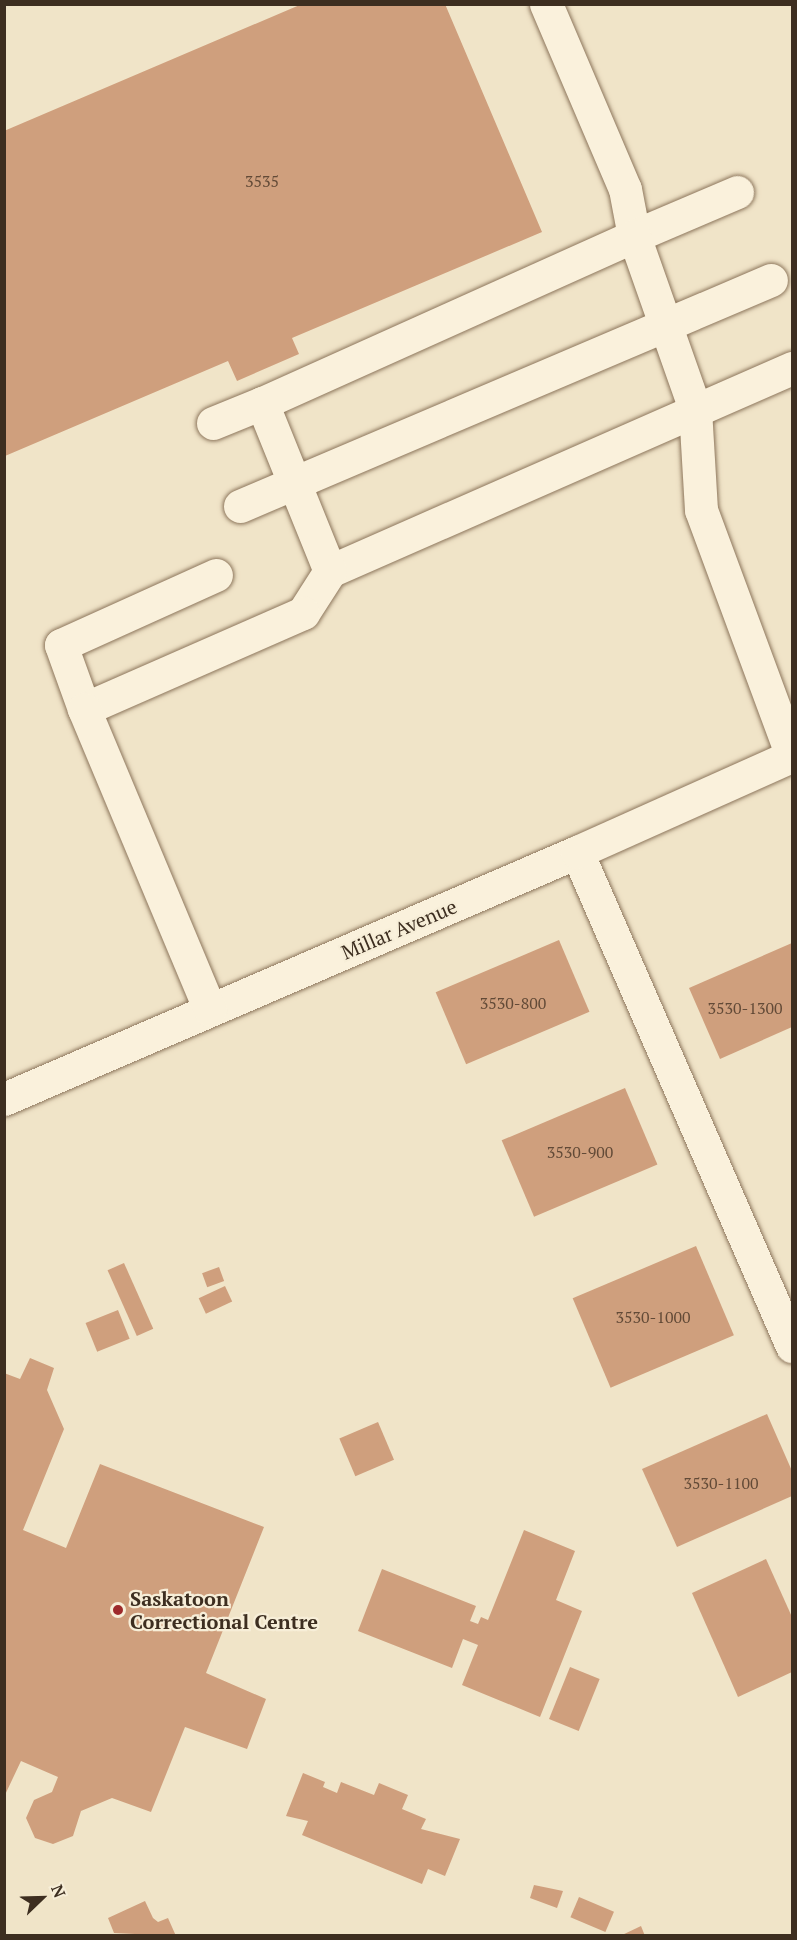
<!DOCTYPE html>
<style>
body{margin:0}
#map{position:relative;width:797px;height:1940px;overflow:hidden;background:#f0e4c8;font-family:"PT Serif",serif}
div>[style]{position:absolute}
.building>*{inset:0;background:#cf9f7d;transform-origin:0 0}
.roads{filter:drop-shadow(0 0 2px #8d765c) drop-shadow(0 0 2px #8d765c)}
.minor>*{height:33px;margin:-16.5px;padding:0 16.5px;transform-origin:16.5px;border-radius:16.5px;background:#faf1dc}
.dots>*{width:16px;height:16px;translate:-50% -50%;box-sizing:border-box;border:3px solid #f7eed8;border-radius:50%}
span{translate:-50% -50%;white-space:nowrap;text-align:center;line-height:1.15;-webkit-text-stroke:4.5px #f7eed8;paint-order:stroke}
.number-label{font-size:16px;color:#624a37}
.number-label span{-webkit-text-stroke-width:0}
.street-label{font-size:20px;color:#3d2e20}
.poi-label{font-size:20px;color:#3d2e20;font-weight:700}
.left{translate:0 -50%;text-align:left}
.frame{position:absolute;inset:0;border:6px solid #3d2e20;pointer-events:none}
.north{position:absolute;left:12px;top:1868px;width:60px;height:60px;-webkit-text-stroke:4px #f7eed8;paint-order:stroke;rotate:67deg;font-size:16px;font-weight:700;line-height:24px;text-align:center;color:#3d2e20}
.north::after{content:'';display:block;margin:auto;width:21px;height:27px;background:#3d2e20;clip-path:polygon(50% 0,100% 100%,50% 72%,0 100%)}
</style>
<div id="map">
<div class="building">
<i style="clip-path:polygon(302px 4px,445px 4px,542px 232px,292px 338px,299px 354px,237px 381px,228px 361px,5px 456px,4px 131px)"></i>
<i style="left:559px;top:940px;width:78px;height:134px;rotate:67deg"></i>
<i style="clip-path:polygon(792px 943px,792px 1027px,720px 1059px,689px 988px)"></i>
<i style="left:625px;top:1088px;width:83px;height:134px;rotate:67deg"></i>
<i style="left:696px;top:1246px;width:97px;height:134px;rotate:67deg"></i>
<i style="left:124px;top:1263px;width:72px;height:18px;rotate:66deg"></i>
<i style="left:219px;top:1267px;width:15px;height:18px;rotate:70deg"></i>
<i style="left:225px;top:1286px;width:17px;height:29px;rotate:65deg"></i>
<i style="left:118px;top:1310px;width:31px;height:35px;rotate:68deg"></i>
<i style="clip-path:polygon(30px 1358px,54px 1368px,47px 1390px,64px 1429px,23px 1530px,66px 1548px,100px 1464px,264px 1527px,206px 1673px,266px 1699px,247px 1749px,185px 1727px,151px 1812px,112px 1798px,81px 1811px,73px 1836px,53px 1844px,35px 1838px,26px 1818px,34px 1800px,52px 1792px,58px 1777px,21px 1761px,4px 1797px,4px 1373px,20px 1379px)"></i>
<i style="clip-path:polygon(767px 1414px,792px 1471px,792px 1496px,677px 1547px,642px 1469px)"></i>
<i style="left:378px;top:1422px;width:41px;height:42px;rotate:67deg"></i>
<i style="clip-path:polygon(524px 1530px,575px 1551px,556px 1600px,582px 1611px,540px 1717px,462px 1685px,478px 1645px,463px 1639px,452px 1668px,358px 1631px,382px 1569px,476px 1606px,470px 1621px,478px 1624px,481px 1617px,488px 1620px)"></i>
<i style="clip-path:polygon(766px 1559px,792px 1617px,792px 1672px,738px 1697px,692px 1593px)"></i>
<i style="left:570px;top:1667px;width:32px;height:56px;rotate:22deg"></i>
<i style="clip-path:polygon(303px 1773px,325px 1782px,323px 1787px,337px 1793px,341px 1782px,374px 1795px,379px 1783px,408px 1795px,402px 1809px,426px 1819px,421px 1829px,460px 1839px,445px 1876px,428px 1869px,422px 1884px,302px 1835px,308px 1821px,286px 1816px)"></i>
<i style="clip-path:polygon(534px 1885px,563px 1891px,557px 1908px,530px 1898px)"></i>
<i style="left:579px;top:1897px;width:38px;height:22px;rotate:23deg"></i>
<i style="clip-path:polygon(145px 1901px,153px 1918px,158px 1922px,168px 1918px,176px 1936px,114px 1933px,108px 1918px)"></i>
<i style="clip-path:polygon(641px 1926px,645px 1936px,620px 1936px)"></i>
</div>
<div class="roads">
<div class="minor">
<i style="left:546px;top:4px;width:201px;rotate:66.9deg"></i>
<i style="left:625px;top:189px;width:48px;rotate:79.2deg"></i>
<i style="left:634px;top:236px;width:112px;rotate:-23.1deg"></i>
<i style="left:213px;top:423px;width:53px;rotate:-22.2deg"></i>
<i style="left:240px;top:506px;width:577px;rotate:-23.06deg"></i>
<i style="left:330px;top:571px;width:505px;rotate:-23.72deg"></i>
<i style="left:84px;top:709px;width:68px;rotate:-109.8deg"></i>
<i style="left:61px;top:645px;width:170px;rotate:-24.3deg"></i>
<i style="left:577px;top:852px;width:539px;rotate:66.48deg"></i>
<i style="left:4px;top:1099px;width:624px;rotate:-23.32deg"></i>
<i style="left:577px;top:852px;width:235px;rotate:-24.1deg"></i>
<i style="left:792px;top:756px;width:262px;rotate:-110.3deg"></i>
<i style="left:701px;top:510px;width:101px;rotate:-93.4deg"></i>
<i style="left:695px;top:409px;width:183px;rotate:-109.4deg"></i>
<i style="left:634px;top:236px;width:408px;rotate:155.8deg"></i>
<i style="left:262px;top:403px;width:181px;rotate:68deg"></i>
<i style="left:330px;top:571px;width:50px;rotate:122.7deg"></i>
<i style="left:303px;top:613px;width:239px;rotate:156.3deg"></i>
<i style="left:84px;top:709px;width:326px;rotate:67.3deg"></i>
</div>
</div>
<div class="dots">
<i style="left:118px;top:1610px;background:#9e2a2b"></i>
</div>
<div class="number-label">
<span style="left:262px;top:181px">3535</span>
<span style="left:513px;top:1003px">3530-800</span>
<span style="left:745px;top:1008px">3530-1300</span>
<span style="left:580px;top:1152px">3530-900</span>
<span style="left:653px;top:1317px">3530-1000</span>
<span style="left:721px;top:1483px">3530-1100</span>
</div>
<div class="street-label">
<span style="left:399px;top:929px;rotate:-23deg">Millar Avenue</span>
</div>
<div class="poi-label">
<span class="left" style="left:130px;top:1610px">Saskatoon<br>Correctional Centre</span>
</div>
<div class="frame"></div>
<div class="north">N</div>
</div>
